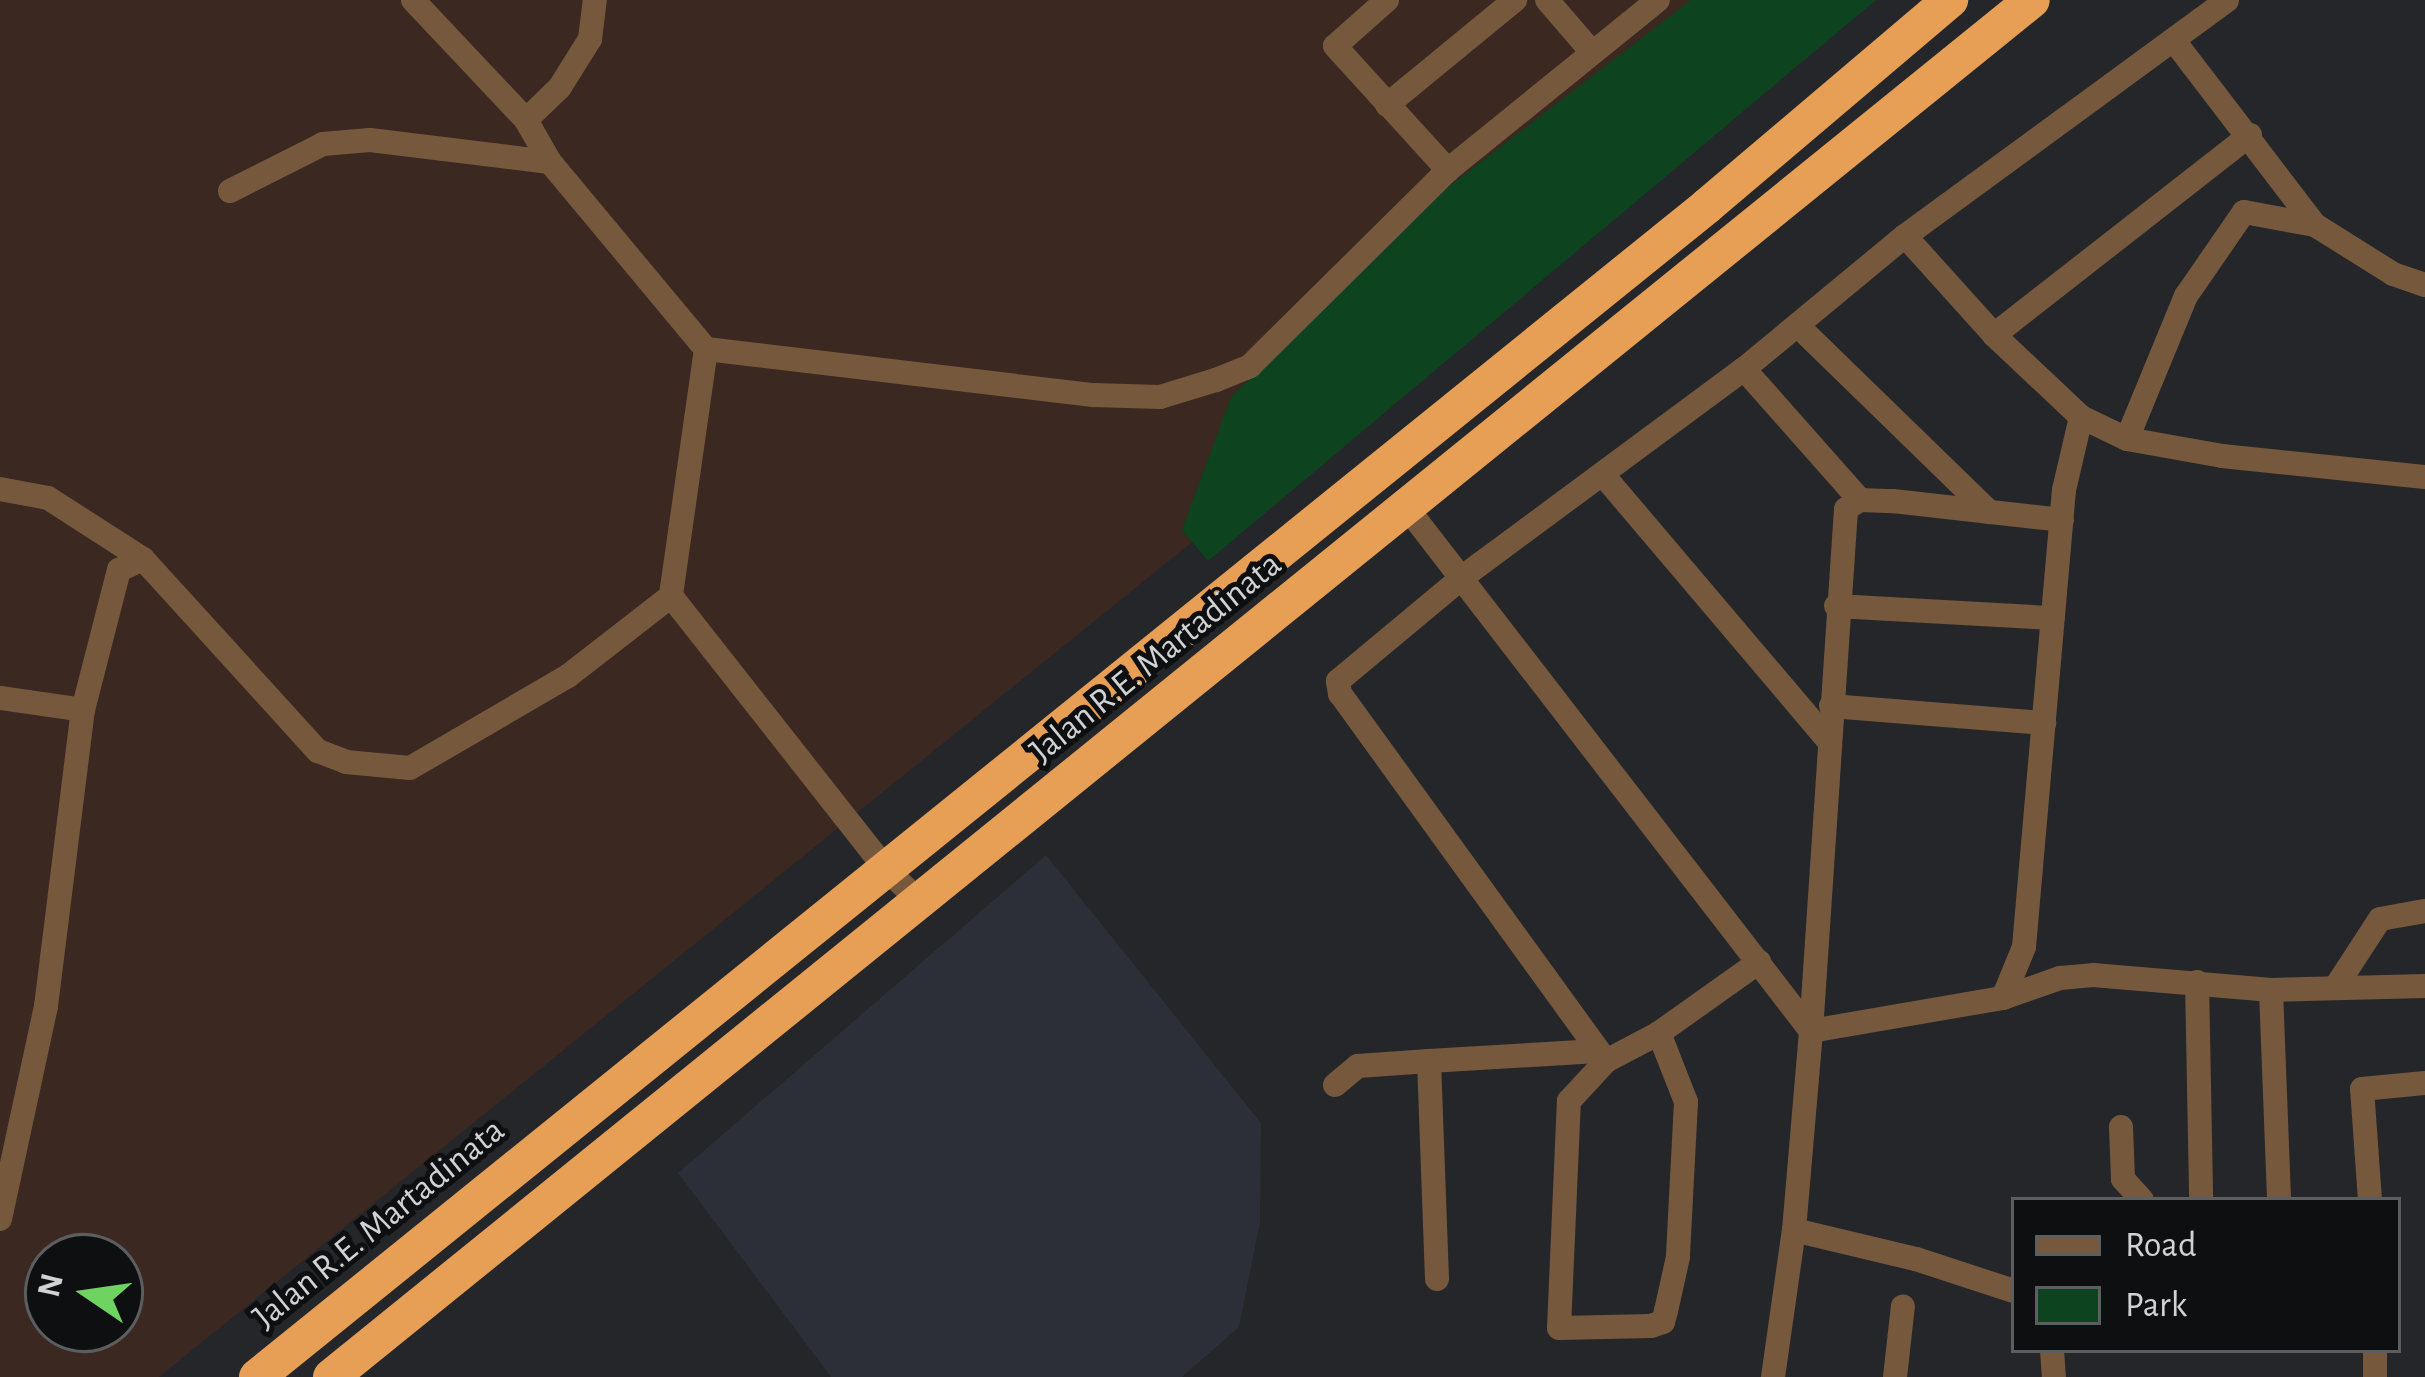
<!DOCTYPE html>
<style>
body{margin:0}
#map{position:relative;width:2425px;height:1377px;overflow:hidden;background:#25262a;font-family:"Alegreya Sans",sans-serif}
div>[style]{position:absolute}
.commercial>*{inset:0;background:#3a2821}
.built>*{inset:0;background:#2c2e38}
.green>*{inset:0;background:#0d431f}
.minor>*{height:24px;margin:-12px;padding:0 12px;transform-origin:12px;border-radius:12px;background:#76593d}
.highway>*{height:36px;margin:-18px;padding:0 18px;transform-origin:18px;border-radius:18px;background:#e69f54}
span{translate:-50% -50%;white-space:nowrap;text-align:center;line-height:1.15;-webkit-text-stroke:10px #0e0f11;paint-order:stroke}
.street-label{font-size:36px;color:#d1d2d5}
.legend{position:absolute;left:2011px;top:1197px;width:390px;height:156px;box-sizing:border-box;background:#0e0f11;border:3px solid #5c5d5f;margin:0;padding:15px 21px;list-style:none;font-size:36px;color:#d1d2d5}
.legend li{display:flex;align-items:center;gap:24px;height:60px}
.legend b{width:60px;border:3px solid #5c5d5f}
.north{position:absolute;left:24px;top:1233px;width:120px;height:120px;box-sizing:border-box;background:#0e0f11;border:3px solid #5c5d5f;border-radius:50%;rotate:283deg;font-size:33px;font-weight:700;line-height:48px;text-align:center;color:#d1d2d5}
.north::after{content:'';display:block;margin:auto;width:42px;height:54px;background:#6ed360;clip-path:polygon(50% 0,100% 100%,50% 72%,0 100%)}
</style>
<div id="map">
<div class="commercial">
<i style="clip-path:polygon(evenodd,0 0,1863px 0,159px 1377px,0 1377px,0 0,48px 1257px,120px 1257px,120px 1329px,48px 1329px,48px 1257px)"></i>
</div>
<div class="built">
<i style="clip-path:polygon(1046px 855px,1261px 1123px,1260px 1222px,1239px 1327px,1182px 1377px,831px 1377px,678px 1173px)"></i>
</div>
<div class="green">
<i style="clip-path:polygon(1691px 0,1876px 0,1208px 561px,1182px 530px,1231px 397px,1447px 188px)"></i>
</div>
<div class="minor">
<i style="left:413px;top:0;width:165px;rotate:46.7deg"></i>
<i style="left:526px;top:120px;width:48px;rotate:60.3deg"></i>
<i style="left:550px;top:162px;width:244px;rotate:50.2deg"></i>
<i style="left:706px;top:349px;width:249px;rotate:98.1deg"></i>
<i style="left:671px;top:596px;width:349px;rotate:51.8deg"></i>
<i style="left:887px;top:870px;width:47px;rotate:44.1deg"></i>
<i style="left:1387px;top:0;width:69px;rotate:138.5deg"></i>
<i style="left:1335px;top:46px;width:168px;rotate:47.7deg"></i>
<i style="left:1547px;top:0;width:67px;rotate:49.2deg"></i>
<i style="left:2175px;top:42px;width:230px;rotate:52.6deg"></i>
<i style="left:1387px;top:105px;width:166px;rotate:-39.4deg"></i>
<i style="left:526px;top:120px;width:47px;rotate:-44.1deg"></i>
<i style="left:560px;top:87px;width:57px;rotate:-58deg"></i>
<i style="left:590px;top:39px;width:39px;rotate:-83deg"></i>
<i style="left:230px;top:191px;width:104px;rotate:-26.8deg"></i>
<i style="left:323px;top:144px;width:47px;rotate:-4.9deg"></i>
<i style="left:370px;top:140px;width:181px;rotate:7deg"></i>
<i style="left:1905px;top:236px;width:133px;rotate:48deg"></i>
<i style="left:1994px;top:335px;width:120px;rotate:43.3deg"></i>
<i style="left:2081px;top:417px;width:51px;rotate:25.6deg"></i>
<i style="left:2127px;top:439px;width:97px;rotate:10.1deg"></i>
<i style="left:2222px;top:456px;width:204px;rotate:5.9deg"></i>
<i style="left:1798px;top:326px;width:267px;rotate:44.2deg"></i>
<i style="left:1994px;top:335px;width:325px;rotate:-38deg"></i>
<i style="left:706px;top:349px;width:390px;rotate:6.8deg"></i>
<i style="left:1093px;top:395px;width:67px;rotate:1.7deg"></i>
<i style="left:1160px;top:397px;width:59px;rotate:-16.9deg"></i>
<i style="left:1216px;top:380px;width:37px;rotate:-22deg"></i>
<i style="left:1250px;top:366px;width:279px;rotate:-44.7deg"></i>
<i style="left:1448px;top:170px;width:270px;rotate:-39deg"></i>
<i style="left:1744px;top:369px;width:175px;rotate:48.5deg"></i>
<i style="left:2127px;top:439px;width:155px;rotate:-67.6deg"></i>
<i style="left:2186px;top:296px;width:102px;rotate:-55.4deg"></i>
<i style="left:2244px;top:212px;width:72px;rotate:10.4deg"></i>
<i style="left:2315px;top:225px;width:92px;rotate:32.1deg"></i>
<i style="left:2393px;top:274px;width:34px;rotate:19deg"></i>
<i style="left:1604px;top:476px;width:346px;rotate:49.7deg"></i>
<i style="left:0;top:489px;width:49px;rotate:10.6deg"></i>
<i style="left:48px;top:498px;width:113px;rotate:32.7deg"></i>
<i style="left:143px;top:559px;width:260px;rotate:47.7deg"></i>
<i style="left:318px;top:751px;width:30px;rotate:21deg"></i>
<i style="left:346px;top:762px;width:64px;rotate:5.4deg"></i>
<i style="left:410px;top:768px;width:183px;rotate:-30.2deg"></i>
<i style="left:568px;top:676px;width:130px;rotate:-37.8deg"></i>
<i style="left:1407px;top:508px;width:661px;rotate:52.32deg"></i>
<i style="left:1811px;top:1031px;width:195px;rotate:-9.8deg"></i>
<i style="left:2003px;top:998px;width:55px;rotate:-67.6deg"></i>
<i style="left:2024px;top:947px;width:459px;rotate:-85deg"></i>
<i style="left:2064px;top:490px;width:75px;rotate:-76.9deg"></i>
<i style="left:1836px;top:606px;width:217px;rotate:3.2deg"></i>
<i style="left:0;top:698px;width:84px;rotate:8.2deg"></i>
<i style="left:1831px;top:706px;width:214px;rotate:4.6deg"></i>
<i style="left:2197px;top:982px;width:218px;rotate:88.9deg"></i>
<i style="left:2335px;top:988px;width:82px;rotate:-56.9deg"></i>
<i style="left:2380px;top:919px;width:46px;rotate:-10.1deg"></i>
<i style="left:2271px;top:990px;width:210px;rotate:87.8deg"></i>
<i style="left:2003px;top:998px;width:60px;rotate:-19.3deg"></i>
<i style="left:2060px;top:978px;width:33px;rotate:-5deg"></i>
<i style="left:2093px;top:975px;width:179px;rotate:4.8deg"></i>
<i style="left:2271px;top:990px;width:154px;rotate:-1.5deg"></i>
<i style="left:1659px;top:1033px;width:74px;rotate:68.6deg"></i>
<i style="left:1686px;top:1102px;width:155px;rotate:93deg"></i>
<i style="left:1678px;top:1257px;width:55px;rotate:102.5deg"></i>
<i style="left:1666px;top:1311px;width:11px;rotate:105deg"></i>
<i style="left:1663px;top:1322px;width:13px;rotate:162deg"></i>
<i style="left:1651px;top:1326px;width:92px;rotate:178.8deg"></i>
<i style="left:1559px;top:1328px;width:227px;rotate:-87.5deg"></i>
<i style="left:1569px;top:1101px;width:54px;rotate:-47.2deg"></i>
<i style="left:1606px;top:1061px;width:60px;rotate:-27.8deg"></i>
<i style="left:1659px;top:1033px;width:123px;rotate:-35.4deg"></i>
<i style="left:1606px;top:1061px;width:453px;rotate:-125.9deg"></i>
<i style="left:1340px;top:694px;width:13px;rotate:-99deg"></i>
<i style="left:1338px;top:681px;width:164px;rotate:-39.8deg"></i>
<i style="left:1464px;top:576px;width:348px;rotate:-36.5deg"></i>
<i style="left:1744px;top:369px;width:209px;rotate:-39.6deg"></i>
<i style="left:1905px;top:236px;width:399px;rotate:-36.2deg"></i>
<i style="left:1335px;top:1085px;width:30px;rotate:-40deg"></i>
<i style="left:1358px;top:1066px;width:71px;rotate:-4deg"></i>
<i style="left:2121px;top:1127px;width:52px;rotate:87.8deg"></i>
<i style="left:2123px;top:1179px;width:28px;rotate:48deg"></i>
<i style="left:2370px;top:1200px;width:111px;rotate:-94.1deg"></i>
<i style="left:2362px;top:1089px;width:63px;rotate:-5.4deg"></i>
<i style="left:0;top:1219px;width:218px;rotate:-77.8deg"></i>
<i style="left:46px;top:1006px;width:298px;rotate:-82.9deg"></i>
<i style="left:83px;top:710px;width:145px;rotate:-75.6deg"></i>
<i style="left:119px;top:570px;width:26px;rotate:-25deg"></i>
<i style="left:1794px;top:1230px;width:125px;rotate:13.4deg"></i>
<i style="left:1916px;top:1259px;width:103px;rotate:18.1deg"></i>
<i style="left:1437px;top:1279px;width:218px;rotate:-92.1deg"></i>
<i style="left:1429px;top:1061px;width:169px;rotate:-3.4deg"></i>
<i style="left:2052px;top:1350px;width:27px;rotate:86deg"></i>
<i style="left:2375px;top:1350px;width:27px;rotate:90deg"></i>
<i style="left:1773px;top:1377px;width:148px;rotate:-81.9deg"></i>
<i style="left:1794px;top:1230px;width:200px;rotate:-85.1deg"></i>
<i style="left:1811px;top:1031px;width:523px;rotate:-86.16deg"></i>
<i style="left:1846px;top:509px;width:17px;rotate:-33deg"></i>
<i style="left:1860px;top:500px;width:33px;rotate:2deg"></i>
<i style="left:1893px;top:501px;width:170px;rotate:6.4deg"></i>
<i style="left:1895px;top:1377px;width:71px;rotate:-83.6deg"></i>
</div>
<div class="highway">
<i style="left:257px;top:1377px;width:1864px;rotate:-38.92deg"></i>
<i style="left:1707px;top:206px;width:319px;rotate:-40.3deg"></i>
<i style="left:331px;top:1377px;width:2188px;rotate:-38.99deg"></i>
</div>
<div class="street-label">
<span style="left:1156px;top:658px;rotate:-39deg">Jalan R.E. Martadinata</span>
<span style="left:379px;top:1224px;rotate:-39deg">Jalan R.E. Martadinata</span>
</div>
<ul class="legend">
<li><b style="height:15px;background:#76593d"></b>Road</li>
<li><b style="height:33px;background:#0d431f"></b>Park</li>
</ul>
<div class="north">N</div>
</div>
